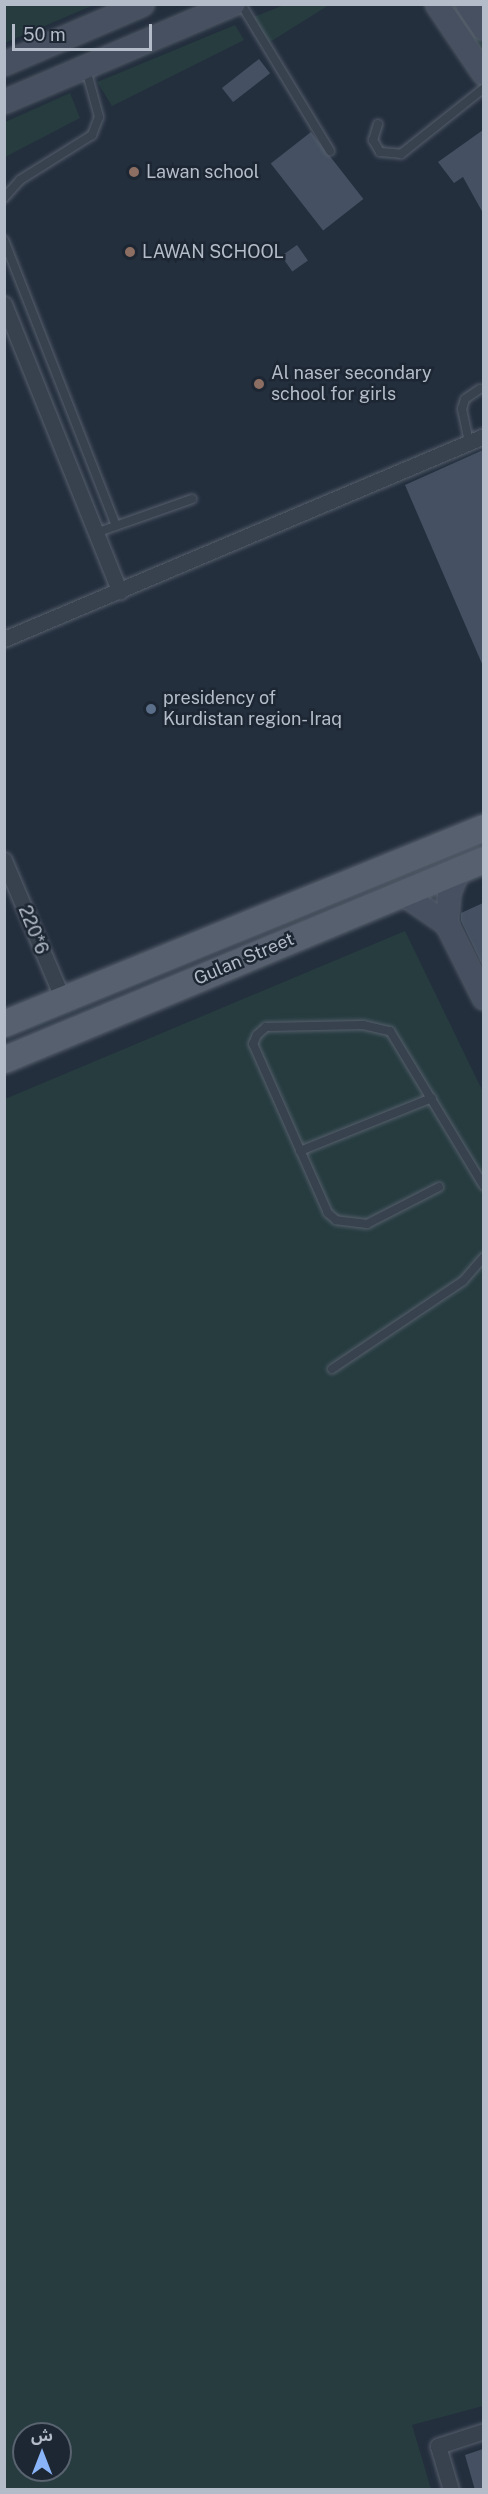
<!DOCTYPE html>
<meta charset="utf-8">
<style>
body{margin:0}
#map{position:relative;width:488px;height:2494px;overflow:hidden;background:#242f3e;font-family:"Public Sans","Noto Sans Arabic",sans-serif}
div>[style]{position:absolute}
.green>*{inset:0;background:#263c3f}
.building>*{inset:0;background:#455162;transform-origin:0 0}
.roads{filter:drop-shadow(0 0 2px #565f6c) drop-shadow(0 0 2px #565f6c)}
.lane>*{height:8px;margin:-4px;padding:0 4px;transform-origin:4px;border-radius:4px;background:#38414e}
.street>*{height:15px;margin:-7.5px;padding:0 7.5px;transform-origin:7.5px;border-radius:7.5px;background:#38414e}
.secondary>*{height:22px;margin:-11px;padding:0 11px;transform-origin:11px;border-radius:11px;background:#465061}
.primary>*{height:26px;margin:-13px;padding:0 13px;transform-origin:13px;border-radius:13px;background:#56606e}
.dots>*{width:16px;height:16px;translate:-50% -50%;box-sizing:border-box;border:3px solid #1d2633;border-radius:50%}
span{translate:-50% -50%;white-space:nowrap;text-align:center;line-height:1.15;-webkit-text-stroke:5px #1d2633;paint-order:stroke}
.poi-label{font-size:18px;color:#b4bcc9}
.left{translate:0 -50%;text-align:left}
.street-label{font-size:18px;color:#b4bcc9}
.frame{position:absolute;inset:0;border:6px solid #b4bcc9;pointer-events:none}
.north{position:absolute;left:12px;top:2422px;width:60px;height:60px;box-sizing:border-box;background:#1d2633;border:2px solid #59626f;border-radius:50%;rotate:0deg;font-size:16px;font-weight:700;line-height:24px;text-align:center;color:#b4bcc9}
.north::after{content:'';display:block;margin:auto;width:21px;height:27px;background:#8ab4f8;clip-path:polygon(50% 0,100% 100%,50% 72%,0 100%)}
.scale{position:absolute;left:12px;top:24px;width:140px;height:27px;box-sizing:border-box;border:3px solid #b4bcc9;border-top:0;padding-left:8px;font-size:18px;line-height:21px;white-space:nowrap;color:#b4bcc9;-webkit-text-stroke:4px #1d2633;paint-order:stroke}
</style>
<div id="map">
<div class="green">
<i style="clip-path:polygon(5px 4px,94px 4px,94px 5px,5px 43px)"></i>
<i style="clip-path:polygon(284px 5px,329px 5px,262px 47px,249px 19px)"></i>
<i style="clip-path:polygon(447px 5px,457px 5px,483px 45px,483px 60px)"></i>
<i style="clip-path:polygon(235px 25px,244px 40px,112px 106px,97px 82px)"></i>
<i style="clip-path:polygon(70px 93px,80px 118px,5px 157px,5px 122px)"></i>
<i style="clip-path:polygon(evenodd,405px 931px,483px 1092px,483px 2406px,412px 2425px,431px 2489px,5px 2490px,5px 1099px,405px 931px,24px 2434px,60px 2434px,60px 2470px,24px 2470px,24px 2434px)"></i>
</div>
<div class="building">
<i style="left:259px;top:59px;width:18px;height:47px;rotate:52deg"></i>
<i style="clip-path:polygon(483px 130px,483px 213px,463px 177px,454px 183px,438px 162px)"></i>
<i style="left:311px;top:132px;width:85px;height:51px;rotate:52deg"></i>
<i style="left:297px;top:245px;width:19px;height:19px;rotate:55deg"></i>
<i style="clip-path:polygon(483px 450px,483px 666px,405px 485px)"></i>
<i style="clip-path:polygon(483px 903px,483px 967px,461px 921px,461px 913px)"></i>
<i style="clip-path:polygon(483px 2449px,483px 2490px,475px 2490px,465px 2455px)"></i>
</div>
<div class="roads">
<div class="lane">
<i style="left:241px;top:4px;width:172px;rotate:58.8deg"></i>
<i style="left:378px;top:124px;width:17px;rotate:107deg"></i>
<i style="left:373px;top:140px;width:14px;rotate:60deg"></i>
<i style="left:380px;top:152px;width:21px;rotate:5deg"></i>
<i style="left:401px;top:154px;width:106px;rotate:-38.5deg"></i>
<i style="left:4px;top:198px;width:24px;rotate:-48deg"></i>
<i style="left:20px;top:180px;width:85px;rotate:-32deg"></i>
<i style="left:92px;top:135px;width:19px;rotate:-69deg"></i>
<i style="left:99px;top:117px;width:50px;rotate:-105.2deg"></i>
<i style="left:4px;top:240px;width:307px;rotate:68.6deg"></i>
<i style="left:469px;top:442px;width:34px;rotate:-102deg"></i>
<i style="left:462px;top:409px;width:10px;rotate:-73deg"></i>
<i style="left:465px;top:399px;width:18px;rotate:-34deg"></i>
<i style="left:96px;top:533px;width:102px;rotate:-19.5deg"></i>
<i style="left:300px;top:1151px;width:142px;rotate:-21.9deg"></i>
<i style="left:439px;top:1187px;width:81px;rotate:152.8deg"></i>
<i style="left:367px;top:1224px;width:31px;rotate:-173deg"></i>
<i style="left:336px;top:1220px;width:11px;rotate:-139deg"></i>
<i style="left:328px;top:1213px;width:185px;rotate:-113.9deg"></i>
<i style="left:253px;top:1044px;width:10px;rotate:-66deg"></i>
<i style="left:257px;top:1035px;width:12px;rotate:-42deg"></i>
<i style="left:266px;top:1027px;width:97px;rotate:-1.2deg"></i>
<i style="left:363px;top:1025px;width:28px;rotate:13deg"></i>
<i style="left:390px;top:1031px;width:181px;rotate:58.8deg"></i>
<i style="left:332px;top:1369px;width:158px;rotate:-33.9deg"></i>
<i style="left:463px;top:1281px;width:32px;rotate:-49deg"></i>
</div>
<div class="street">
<i style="left:4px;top:304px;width:310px;rotate:68.1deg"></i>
<i style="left:4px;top:639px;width:521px;rotate:-22.92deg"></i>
<i style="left:4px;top:860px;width:152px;rotate:67.1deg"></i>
<i style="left:451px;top:2490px;width:46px;rotate:-106.5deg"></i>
<i style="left:438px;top:2446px;width:48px;rotate:-18.1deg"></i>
</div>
<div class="secondary">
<i style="left:437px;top:4px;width:84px;rotate:56.1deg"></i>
<i style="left:467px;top:4px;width:30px;rotate:56deg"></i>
<i style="left:4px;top:64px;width:151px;rotate:-23.3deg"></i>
<i style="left:4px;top:102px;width:250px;rotate:-23.1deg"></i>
<i style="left:402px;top:893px;width:55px;rotate:34.6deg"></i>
<i style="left:447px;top:924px;width:83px;rotate:63.4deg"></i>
<i style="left:447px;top:924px;width:30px;rotate:-86deg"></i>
<i style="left:449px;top:894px;width:27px;rotate:-68deg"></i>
</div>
<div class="primary">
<i style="left:4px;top:1024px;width:518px;rotate:-22.21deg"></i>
<i style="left:4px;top:1060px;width:520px;rotate:-22.62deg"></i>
</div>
</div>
<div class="dots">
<i style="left:134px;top:172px;background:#8d6e63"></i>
<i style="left:130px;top:252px;background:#8d6e63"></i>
<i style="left:259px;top:384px;background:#8d6e63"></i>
<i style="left:151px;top:709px;background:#5c6f8a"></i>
</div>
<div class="poi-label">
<span class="left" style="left:146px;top:172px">Lawan school</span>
<span class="left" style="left:142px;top:252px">LAWAN SCHOOL</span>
<span class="left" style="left:271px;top:384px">Al naser secondary<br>school for girls</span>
<span class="left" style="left:163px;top:709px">presidency of<br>Kurdistan region- Iraq</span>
</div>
<div class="street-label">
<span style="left:33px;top:930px;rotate:68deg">220*6</span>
<span style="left:244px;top:959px;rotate:-23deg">Gulan Street</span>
</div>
<div class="frame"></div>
<div class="north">ش</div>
<div class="scale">50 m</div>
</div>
